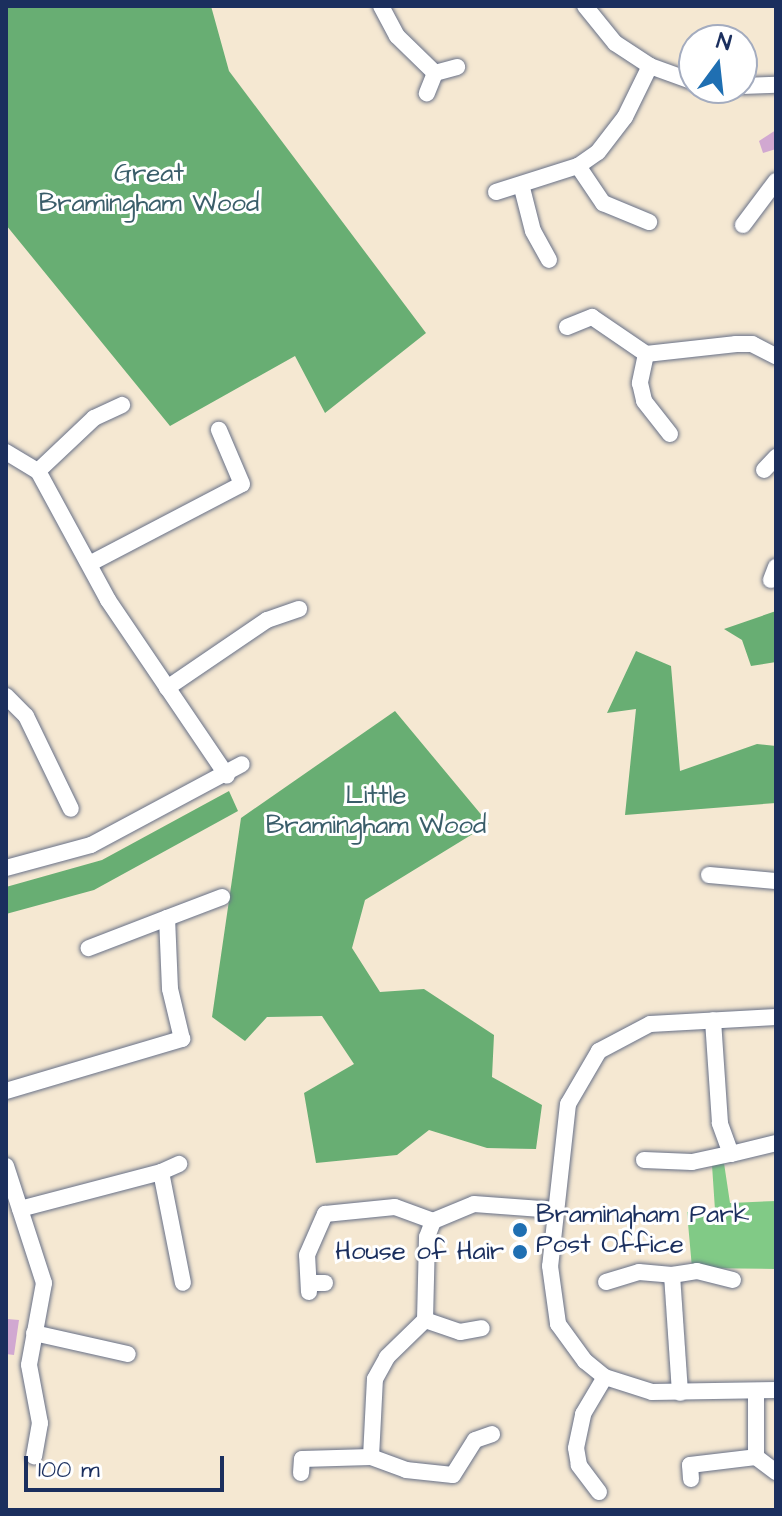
<!DOCTYPE html>
<style>
body{margin:0}
#map{position:relative;width:782px;height:1516px;overflow:hidden;background:#f5e8d2;font-family:"Architects Daughter",sans-serif}
div>[style]{position:absolute}
.green>*{inset:0;background:#81ca86}
.forest>*{inset:0;background:#68ae73}
.building>*{inset:0;background:#d1a8d1}
.roads{filter:drop-shadow(0 0 2px #677087) drop-shadow(0 0 2px #677087)}
.minor>*{height:16px;margin:-8px;padding:0 8px;transform-origin:8px;border-radius:8px;background:#fff}
.dots>*{width:22px;height:22px;translate:-50% -50%;box-sizing:border-box;border:4px solid #fff;border-radius:50%}
span{translate:-50% -50%;white-space:nowrap;text-align:center;line-height:1.15;-webkit-text-stroke:6px #fff;paint-order:stroke}
.park-label{font-size:26px;color:#3a5e6a}
.poi-label{font-size:26px;color:#1b2f5e}
.left{translate:0 -50%;text-align:left}
.right{translate:-100% -50%;text-align:right}
.frame{position:absolute;inset:0;border:8px solid #1b2f5e;pointer-events:none}
.north{position:absolute;left:678px;top:24px;width:80px;height:80px;box-sizing:border-box;background:#fff;border:2px solid #a4acbf;border-radius:50%;rotate:15deg;font-size:22px;font-weight:700;line-height:32px;text-align:center;color:#1b2f5e}
.north::after{content:'';display:block;margin:auto;width:28px;height:36px;background:#1f6fb2;clip-path:polygon(50% 0,100% 100%,50% 72%,0 100%)}
.scale{position:absolute;left:24px;top:1456px;width:200px;height:36px;box-sizing:border-box;border:4px solid #1b2f5e;border-top:0;padding-left:10px;font-size:24px;line-height:28px;white-space:nowrap;color:#1b2f5e;-webkit-text-stroke:6px #fff;paint-order:stroke}
</style>
<div id="map">
<div class="green">
<i style="clip-path:polygon(724px 1163px,730px 1203px,776px 1201px,776px 1269px,692px 1268px,687px 1212px,715px 1210px,712px 1165px)"></i>
</div>
<div class="forest">
<i style="clip-path:polygon(6px 6px,211px 6px,229px 71px,426px 333px,325px 413px,295px 356px,170px 426px,6px 225px)"></i>
<i style="clip-path:polygon(776px 611px,776px 662px,751px 666px,742px 640px,724px 629px)"></i>
<i style="clip-path:polygon(636px 651px,671px 666px,680px 771px,757px 744px,776px 746px,776px 803px,625px 815px,636px 709px,607px 713px)"></i>
<i style="clip-path:polygon(395px 711px,489px 824px,365px 900px,352px 948px,380px 992px,424px 989px,494px 1035px,492px 1077px,542px 1105px,536px 1149px,487px 1148px,429px 1130px,397px 1155px,316px 1163px,304px 1093px,354px 1064px,322px 1016px,267px 1017px,245px 1041px,212px 1017px,241px 818px)"></i>
<i style="clip-path:polygon(229px 791px,238px 811px,94px 890px,6px 914px,6px 887px,102px 860px)"></i>
</div>
<div class="building">
<i style="clip-path:polygon(776px 130px,776px 149px,763px 153px,759px 141px)"></i>
<i style="clip-path:polygon(7px 1319px,19px 1320px,14px 1355px,6px 1354px)"></i>
</div>
<div class="roads">
<div class="minor">
<i style="left:381px;top:6px;width:34px;rotate:62deg"></i>
<i style="left:397px;top:36px;width:53px;rotate:44.2deg"></i>
<i style="left:435px;top:73px;width:22px;rotate:112deg"></i>
<i style="left:585px;top:6px;width:48px;rotate:51deg"></i>
<i style="left:615px;top:43px;width:42px;rotate:33.3deg"></i>
<i style="left:650px;top:66px;width:47px;rotate:20deg"></i>
<i style="left:435px;top:73px;width:23px;rotate:-15deg"></i>
<i style="left:742px;top:86px;width:34px;rotate:-2deg"></i>
<i style="left:578px;top:166px;width:45px;rotate:56deg"></i>
<i style="left:603px;top:203px;width:50px;rotate:22.4deg"></i>
<i style="left:522px;top:188px;width:44px;rotate:75.7deg"></i>
<i style="left:533px;top:231px;width:33px;rotate:61deg"></i>
<i style="left:496px;top:192px;width:86px;rotate:-17.6deg"></i>
<i style="left:578px;top:166px;width:24px;rotate:-35deg"></i>
<i style="left:598px;top:152px;width:44px;rotate:-52.4deg"></i>
<i style="left:625px;top:117px;width:57px;rotate:-63.9deg"></i>
<i style="left:743px;top:225px;width:55px;rotate:-53.1deg"></i>
<i style="left:567px;top:327px;width:27px;rotate:-22deg"></i>
<i style="left:592px;top:317px;width:65px;rotate:34.4deg"></i>
<i style="left:646px;top:354px;width:91px;rotate:-6.3deg"></i>
<i style="left:736px;top:344px;width:16px"></i>
<i style="left:752px;top:344px;width:27px;rotate:27deg"></i>
<i style="left:646px;top:354px;width:30px;rotate:102deg"></i>
<i style="left:640px;top:383px;width:18px;rotate:77deg"></i>
<i style="left:644px;top:401px;width:42px;rotate:51.8deg"></i>
<i style="left:6px;top:452px;width:37px;rotate:31deg"></i>
<i style="left:38px;top:471px;width:147px;rotate:61.5deg"></i>
<i style="left:108px;top:600px;width:212px;rotate:55.9deg"></i>
<i style="left:764px;top:470px;width:18px;rotate:-47deg"></i>
<i style="left:38px;top:471px;width:77px;rotate:-43.4deg"></i>
<i style="left:94px;top:418px;width:31px;rotate:-25deg"></i>
<i style="left:91px;top:563px;width:170px;rotate:-27.6deg"></i>
<i style="left:242px;top:484px;width:59px;rotate:-113.1deg"></i>
<i style="left:771px;top:580px;width:14px;rotate:-69deg"></i>
<i style="left:167px;top:688px;width:121px;rotate:-34.2deg"></i>
<i style="left:267px;top:620px;width:34px;rotate:-19deg"></i>
<i style="left:6px;top:696px;width:28px;rotate:45deg"></i>
<i style="left:26px;top:716px;width:103px;rotate:64.2deg"></i>
<i style="left:6px;top:868px;width:88px;rotate:-15.1deg"></i>
<i style="left:91px;top:845px;width:171px;rotate:-28.2deg"></i>
<i style="left:709px;top:875px;width:67px;rotate:5.1deg"></i>
<i style="left:167px;top:918px;width:59px;rotate:-20.9deg"></i>
<i style="left:776px;top:1017px;width:126px;rotate:176.8deg"></i>
<i style="left:650px;top:1024px;width:58px;rotate:152.1deg"></i>
<i style="left:599px;top:1051px;width:61px;rotate:120.3deg"></i>
<i style="left:568px;top:1104px;width:163px;rotate:96.3deg"></i>
<i style="left:550px;top:1266px;width:59px;rotate:82.1deg"></i>
<i style="left:558px;top:1324px;width:46px;rotate:53.9deg"></i>
<i style="left:585px;top:1361px;width:26px;rotate:39deg"></i>
<i style="left:605px;top:1377px;width:49px;rotate:17.7deg"></i>
<i style="left:652px;top:1392px;width:124px;rotate:-0.9deg"></i>
<i style="left:6px;top:1091px;width:184px;rotate:-16.5deg"></i>
<i style="left:182px;top:1039px;width:51px;rotate:-103.5deg"></i>
<i style="left:170px;top:989px;width:71px;rotate:-92.4deg"></i>
<i style="left:167px;top:918px;width:84px;rotate:159deg"></i>
<i style="left:731px;top:1154px;width:46px;rotate:-13.7deg"></i>
<i style="left:644px;top:1160px;width:48px;rotate:2.4deg"></i>
<i style="left:692px;top:1162px;width:40px;rotate:-12deg"></i>
<i style="left:731px;top:1154px;width:33px;rotate:-110deg"></i>
<i style="left:720px;top:1123px;width:103px;rotate:-93.9deg"></i>
<i style="left:6px;top:1166px;width:123px;rotate:72deg"></i>
<i style="left:44px;top:1283px;width:83px;rotate:100.4deg"></i>
<i style="left:29px;top:1365px;width:59px;rotate:79.3deg"></i>
<i style="left:40px;top:1423px;width:34px;rotate:100deg"></i>
<i style="left:161px;top:1172px;width:20px;rotate:-24deg"></i>
<i style="left:20px;top:1209px;width:146px;rotate:-14.7deg"></i>
<i style="left:161px;top:1172px;width:113px;rotate:78.8deg"></i>
<i style="left:672px;top:1275px;width:25px;rotate:-9deg"></i>
<i style="left:697px;top:1271px;width:37px;rotate:14deg"></i>
<i style="left:606px;top:1282px;width:34px;rotate:-17deg"></i>
<i style="left:639px;top:1272px;width:33px;rotate:5deg"></i>
<i style="left:672px;top:1275px;width:118px;rotate:86.1deg"></i>
<i style="left:309px;top:1283px;width:16px"></i>
<i style="left:309px;top:1292px;width:37px;rotate:-93deg"></i>
<i style="left:307px;top:1255px;width:45px;rotate:-66.3deg"></i>
<i style="left:325px;top:1214px;width:70px;rotate:-5.7deg"></i>
<i style="left:395px;top:1207px;width:40px;rotate:20.2deg"></i>
<i style="left:425px;top:1320px;width:37px;rotate:19deg"></i>
<i style="left:460px;top:1332px;width:22px;rotate:-10deg"></i>
<i style="left:34px;top:1333px;width:96px;rotate:12.6deg"></i>
<i style="left:756px;top:1392px;width:65px;rotate:90deg"></i>
<i style="left:756px;top:1457px;width:25px;rotate:37deg"></i>
<i style="left:371px;top:1457px;width:37px;rotate:20deg"></i>
<i style="left:406px;top:1470px;width:47px;rotate:6.1deg"></i>
<i style="left:453px;top:1475px;width:41px;rotate:-57.8deg"></i>
<i style="left:475px;top:1440px;width:18px;rotate:-19deg"></i>
<i style="left:301px;top:1473px;width:14px;rotate:-86deg"></i>
<i style="left:302px;top:1459px;width:69px;rotate:-1.7deg"></i>
<i style="left:371px;top:1457px;width:78px;rotate:-87.1deg"></i>
<i style="left:375px;top:1379px;width:25px;rotate:-61deg"></i>
<i style="left:387px;top:1357px;width:53px;rotate:-44.2deg"></i>
<i style="left:425px;top:1320px;width:83px;rotate:-88.6deg"></i>
<i style="left:427px;top:1237px;width:17px;rotate:-69deg"></i>
<i style="left:433px;top:1221px;width:44px;rotate:-22.5deg"></i>
<i style="left:474px;top:1204px;width:81px;rotate:4.2deg"></i>
<i style="left:691px;top:1479px;width:14px;rotate:-94deg"></i>
<i style="left:690px;top:1465px;width:66px;rotate:-6.9deg"></i>
<i style="left:599px;top:1492px;width:34px;rotate:-127deg"></i>
<i style="left:579px;top:1465px;width:17px;rotate:-100deg"></i>
<i style="left:576px;top:1448px;width:35px;rotate:-78deg"></i>
<i style="left:583px;top:1414px;width:43px;rotate:-59.3deg"></i>
</div>
</div>
<div class="dots">
<i style="left:520px;top:1230px;background:#1f6fb2"></i>
<i style="left:520px;top:1252px;background:#1f6fb2"></i>
</div>
<div class="park-label">
<span style="left:149px;top:189px">Great<br>Bramingham Wood</span>
<span style="left:376px;top:811px">Little<br>Bramingham Wood</span>
</div>
<div class="poi-label">
<span class="left" style="left:536px;top:1230px">Bramingham Park<br>Post Office</span>
<span class="right" style="left:504px;top:1252px">House of Hair</span>
</div>
<div class="frame"></div>
<div class="north">N</div>
<div class="scale">100 m</div>
</div>
